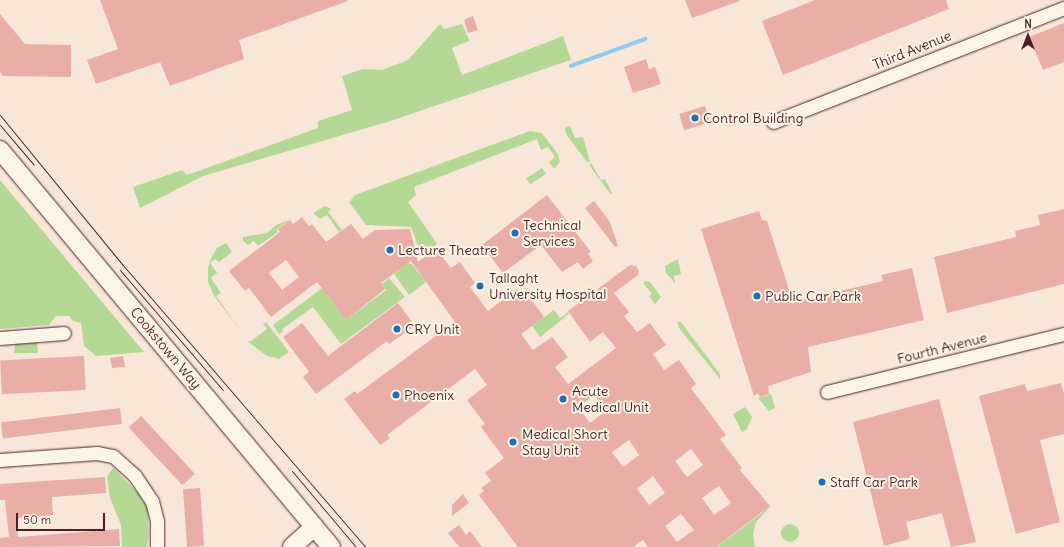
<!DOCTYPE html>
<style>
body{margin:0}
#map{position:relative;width:1064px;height:547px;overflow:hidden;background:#f8e7d8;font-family:Delius,sans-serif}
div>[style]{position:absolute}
.green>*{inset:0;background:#b4d994;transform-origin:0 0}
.round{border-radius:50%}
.stream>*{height:3.5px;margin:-1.75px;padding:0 1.75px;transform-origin:1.75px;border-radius:1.75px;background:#8ecaee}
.building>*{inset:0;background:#e9aea5;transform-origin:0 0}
.roads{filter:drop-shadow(0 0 1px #4a1f2b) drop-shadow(0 0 1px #4a1f2b)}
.street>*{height:13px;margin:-6.5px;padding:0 6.5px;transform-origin:6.5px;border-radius:6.5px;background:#fcf5e5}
.secondary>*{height:18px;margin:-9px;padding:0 9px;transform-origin:9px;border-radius:9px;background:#fcf5e5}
.tram>*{height:1px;margin:-0.5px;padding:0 0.5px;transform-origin:0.5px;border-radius:0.5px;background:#4a1f2b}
.dots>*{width:11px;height:11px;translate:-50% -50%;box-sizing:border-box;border:2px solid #fcf5e5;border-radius:50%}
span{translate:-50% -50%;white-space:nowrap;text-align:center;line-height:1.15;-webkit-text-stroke:4px #fcf5e5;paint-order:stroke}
.street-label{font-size:14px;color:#4a1f2b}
.poi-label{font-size:14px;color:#4a1f2b}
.left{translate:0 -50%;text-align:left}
.north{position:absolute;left:1008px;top:16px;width:40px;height:40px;-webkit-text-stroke:3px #fcf5e5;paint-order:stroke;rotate:0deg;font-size:11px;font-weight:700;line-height:16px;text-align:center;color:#4a1f2b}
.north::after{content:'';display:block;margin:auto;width:14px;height:18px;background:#4a1f2b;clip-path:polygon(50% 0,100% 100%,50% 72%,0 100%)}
.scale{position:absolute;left:16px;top:513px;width:89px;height:18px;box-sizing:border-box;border:2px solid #4a1f2b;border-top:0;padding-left:5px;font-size:12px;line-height:14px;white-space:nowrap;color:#4a1f2b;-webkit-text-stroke:3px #fcf5e5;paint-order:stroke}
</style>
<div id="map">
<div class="green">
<i style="clip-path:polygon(440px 24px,444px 29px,462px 24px,468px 37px,469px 41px,452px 48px,462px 75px,563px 36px,571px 60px,387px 122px,203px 176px,140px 208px,133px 187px,182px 170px,187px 175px,318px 128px,318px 121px,352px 110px,342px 76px,363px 69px,382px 70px,408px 60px)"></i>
<i style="clip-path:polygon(570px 126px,575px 138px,583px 137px,590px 162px,587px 162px,566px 134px,565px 128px)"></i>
<i style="clip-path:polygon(530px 131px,542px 133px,558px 154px,560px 162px,554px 169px,549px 162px,555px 157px,548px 147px,541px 150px,537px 139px,414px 187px,416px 195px,408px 202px,437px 244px,428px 251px,419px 248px,411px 227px,366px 225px,349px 202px,355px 195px)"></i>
<i style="clip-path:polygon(591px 163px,601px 180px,605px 179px,613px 195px,609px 192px,589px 165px)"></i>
<i style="left:542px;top:168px;width:7px;height:19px;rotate:56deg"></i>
<i style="clip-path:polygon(0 180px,144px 352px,96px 356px,84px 346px,81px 323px,73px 321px,69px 316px,56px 316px,49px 325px,0 329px)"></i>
<i style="clip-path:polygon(325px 206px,331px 209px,328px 212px,342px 230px,339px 232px,327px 215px,320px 219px,313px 213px)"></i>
<i style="clip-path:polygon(289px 220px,276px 230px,278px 232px,258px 246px,254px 241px,248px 245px,243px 241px,243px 237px,267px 233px,276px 225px)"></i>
<i style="clip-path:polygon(226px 243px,232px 252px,219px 262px,215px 259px,210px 263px,217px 273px,211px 278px,221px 293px,216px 296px,245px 337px,213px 294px,208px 282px,208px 268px,211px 258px,217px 248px)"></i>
<i style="clip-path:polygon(678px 259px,681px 274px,674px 276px,675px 283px,666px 273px,665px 266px)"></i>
<i style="clip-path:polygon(408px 263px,412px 264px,426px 282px,409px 295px,394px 274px)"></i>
<i style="clip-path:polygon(389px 278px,405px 297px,341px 344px,313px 307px,282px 329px,283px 332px,279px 334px,273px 325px,322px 288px,346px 320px,386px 290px,382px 284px)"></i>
<i style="clip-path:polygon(646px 281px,650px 282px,661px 297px,655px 304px,649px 296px,652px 294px,643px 283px)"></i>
<i style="clip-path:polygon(554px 310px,560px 318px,568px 312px,569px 314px,540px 337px,532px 326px)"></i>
<i style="clip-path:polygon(266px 322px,289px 352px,279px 359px,267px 356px,247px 341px,251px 341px,267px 329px,263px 324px)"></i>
<i style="clip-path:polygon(677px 322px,681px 322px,720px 374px,720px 379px,679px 328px)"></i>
<i style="clip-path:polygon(37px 342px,38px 353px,14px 353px,15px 344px)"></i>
<i style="clip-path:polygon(771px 394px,775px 408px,769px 411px,758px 398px)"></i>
<i style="clip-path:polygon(745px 407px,752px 417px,747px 429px,742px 432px,733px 414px)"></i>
<i style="clip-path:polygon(113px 468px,141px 496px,147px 507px,149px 535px,147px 547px,122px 547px,121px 525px,110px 498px,107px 477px)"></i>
<i style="clip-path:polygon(771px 506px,756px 522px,753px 534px,755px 547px,717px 547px)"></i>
<i class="round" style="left:781px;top:524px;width:18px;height:18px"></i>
</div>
<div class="stream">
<i style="left:571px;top:66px;width:79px;rotate:-20deg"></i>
</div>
<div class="building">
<i style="clip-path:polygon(100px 0,348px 0,348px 1px,239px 40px,244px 59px,170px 86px,160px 62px,96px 84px,87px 60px,118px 49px)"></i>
<i style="clip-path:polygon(685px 0,740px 0,740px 1px,692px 18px)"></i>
<i style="clip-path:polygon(815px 0,946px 0,949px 9px,783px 75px,762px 21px)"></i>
<i style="clip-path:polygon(0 14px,25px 44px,71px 45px,71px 77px,3px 76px,0 72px)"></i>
<i style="clip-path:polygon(473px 16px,478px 30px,468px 33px,464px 20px)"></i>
<i style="clip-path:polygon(1064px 23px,1064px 62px,1043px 70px,1029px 37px)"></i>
<i style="clip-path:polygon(646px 59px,649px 69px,655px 67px,661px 84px,633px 93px,624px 67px)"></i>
<i style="left:705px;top:106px;width:17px;height:27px;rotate:73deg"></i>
<i style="clip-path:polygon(547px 195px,591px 252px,588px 254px,593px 261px,583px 269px,578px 262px,562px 272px,541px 245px,503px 273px,482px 245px)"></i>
<i style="clip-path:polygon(594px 201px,610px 222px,618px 246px,615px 247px,585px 208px)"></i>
<i style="clip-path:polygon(1064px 209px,1064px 284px,947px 313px,934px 257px,1016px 237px,1015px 231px,1040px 225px,1038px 215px)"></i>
<i style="clip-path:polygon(759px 211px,762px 220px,767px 221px,793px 302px,883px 281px,881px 275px,912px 268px,924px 320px,808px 347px,811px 372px,768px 386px,769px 394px,760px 397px,758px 393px,754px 396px,701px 229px)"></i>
<i style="clip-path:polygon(evenodd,302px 217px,309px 226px,312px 224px,326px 242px,351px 224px,363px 239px,375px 230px,410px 229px,418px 262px,436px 249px,451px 268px,460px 262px,475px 283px,470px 287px,488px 311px,517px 289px,524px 299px,529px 296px,544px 317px,521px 334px,533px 350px,552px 337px,568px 357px,555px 367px,568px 384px,616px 348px,603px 332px,590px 342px,568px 311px,630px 265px,636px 266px,639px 271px,638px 275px,614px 293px,629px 312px,624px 316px,637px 332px,650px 323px,666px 345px,653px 354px,664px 370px,679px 360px,696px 384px,691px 388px,726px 435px,720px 439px,742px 468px,740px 470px,770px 506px,716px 547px,648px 547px,643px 540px,633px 547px,518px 547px,479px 495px,484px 491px,481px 488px,491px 481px,485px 473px,504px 458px,481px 427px,485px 424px,467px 400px,487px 385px,475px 369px,387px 435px,390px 438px,380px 445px,344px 399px,355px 391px,357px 394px,455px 322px,411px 261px,381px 283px,385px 289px,346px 320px,317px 282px,271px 317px,249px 288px,245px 291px,229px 271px,280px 232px,278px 229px,290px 220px,293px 224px,302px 217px,286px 260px,299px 277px,282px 290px,269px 273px,286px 260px,302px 217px,594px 395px,606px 411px,590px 423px,578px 407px,594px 395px,302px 217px,629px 440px,639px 455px,623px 467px,612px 452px,629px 440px,302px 217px,691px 449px,703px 465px,687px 477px,675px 461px,691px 449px,302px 217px,653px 476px,665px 493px,649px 505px,637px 489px,653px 476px,302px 217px,719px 486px,731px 503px,714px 515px,702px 498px,719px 486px,302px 217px,681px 514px,694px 530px,677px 542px,665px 526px,681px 514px)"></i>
<i style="clip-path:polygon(398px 303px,415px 326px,389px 344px,387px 341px,316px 394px,303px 377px,309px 372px,283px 337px,302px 323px,328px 356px)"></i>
<i style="left:84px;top:356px;width:34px;height:84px;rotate:87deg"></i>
<i style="clip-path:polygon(123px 356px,125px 367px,112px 368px,110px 358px)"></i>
<i style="clip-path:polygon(1061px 383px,1064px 394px,1064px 434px,1040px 440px,1060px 522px,1016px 534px,979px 396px,1025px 384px,1027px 391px)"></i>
<i style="clip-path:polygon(939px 399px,976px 542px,951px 547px,942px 513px,906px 522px,910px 539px,884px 546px,853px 422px)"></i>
<i style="left:120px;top:408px;width:16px;height:120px;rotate:83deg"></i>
<i style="left:141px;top:416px;width:79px;height:17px;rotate:47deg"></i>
<i style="clip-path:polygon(105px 477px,106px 493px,52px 497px,53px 515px,16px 518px,18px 537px,119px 529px,120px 546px,0 547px,0 538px,9px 537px,5px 500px,0 500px,0 484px)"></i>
<i style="left:200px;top:488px;width:58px;height:17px;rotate:86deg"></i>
<i style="clip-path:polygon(463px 494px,469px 503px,452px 516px,452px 505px)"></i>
<i style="clip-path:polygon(459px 525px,466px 535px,470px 531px,482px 547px,459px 547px,448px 533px)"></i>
</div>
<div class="roads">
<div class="street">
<i style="left:773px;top:122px;width:313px;rotate:-21.4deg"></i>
<i style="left:0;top:338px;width:64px;rotate:-4.5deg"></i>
<i style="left:827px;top:392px;width:244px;rotate:-13.8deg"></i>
<i style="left:0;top:460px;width:97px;rotate:-4.1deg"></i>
<i style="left:97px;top:453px;width:16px;rotate:11deg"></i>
<i style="left:113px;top:456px;width:30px;rotate:42deg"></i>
<i style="left:135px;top:476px;width:30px;rotate:56deg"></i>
<i style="left:152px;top:501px;width:21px;rotate:76deg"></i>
<i style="left:157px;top:521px;width:26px;rotate:90deg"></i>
</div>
<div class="secondary">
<i style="left:0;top:150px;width:517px;rotate:50.18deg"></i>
<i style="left:292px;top:547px;width:30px;rotate:-42deg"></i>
</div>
</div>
<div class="tram">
<i style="left:0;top:115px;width:193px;rotate:50.7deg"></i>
<i style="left:122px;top:264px;width:373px;rotate:49.3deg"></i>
<i style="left:0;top:125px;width:52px;rotate:49.6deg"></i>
<i style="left:120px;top:270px;width:158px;rotate:49.4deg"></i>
<i style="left:292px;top:471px;width:99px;rotate:49.9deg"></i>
</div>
<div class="dots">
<i style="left:695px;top:118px;background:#1f6fb2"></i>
<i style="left:515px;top:233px;background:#1f6fb2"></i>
<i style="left:390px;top:250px;background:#1f6fb2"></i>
<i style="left:480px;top:286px;background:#1f6fb2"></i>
<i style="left:757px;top:296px;background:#1f6fb2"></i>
<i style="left:397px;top:329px;background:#1f6fb2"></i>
<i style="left:396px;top:395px;background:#1f6fb2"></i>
<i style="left:563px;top:399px;background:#1f6fb2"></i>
<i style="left:513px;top:442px;background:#1f6fb2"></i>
<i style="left:822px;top:482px;background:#1f6fb2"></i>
</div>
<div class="street-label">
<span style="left:912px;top:50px;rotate:-22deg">Third Avenue</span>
<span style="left:166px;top:348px;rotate:50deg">Cookstown Way</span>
<span style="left:942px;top:348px;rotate:-14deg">Fourth Avenue</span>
</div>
<div class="poi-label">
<span class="left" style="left:703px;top:118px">Control Building</span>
<span class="left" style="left:523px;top:233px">Technical<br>Services</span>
<span class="left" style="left:398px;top:250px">Lecture Theatre</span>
<span class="left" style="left:489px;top:286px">Tallaght<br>University Hospital</span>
<span class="left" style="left:765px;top:296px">Public Car Park</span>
<span class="left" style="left:405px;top:329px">CRY Unit</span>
<span class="left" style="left:572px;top:399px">Acute<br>Medical Unit</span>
<span class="left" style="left:404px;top:395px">Phoenix</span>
<span class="left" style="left:522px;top:442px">Medical Short<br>Stay Unit</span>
<span class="left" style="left:830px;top:482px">Staff Car Park</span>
</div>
<div class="north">N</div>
<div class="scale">50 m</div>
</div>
